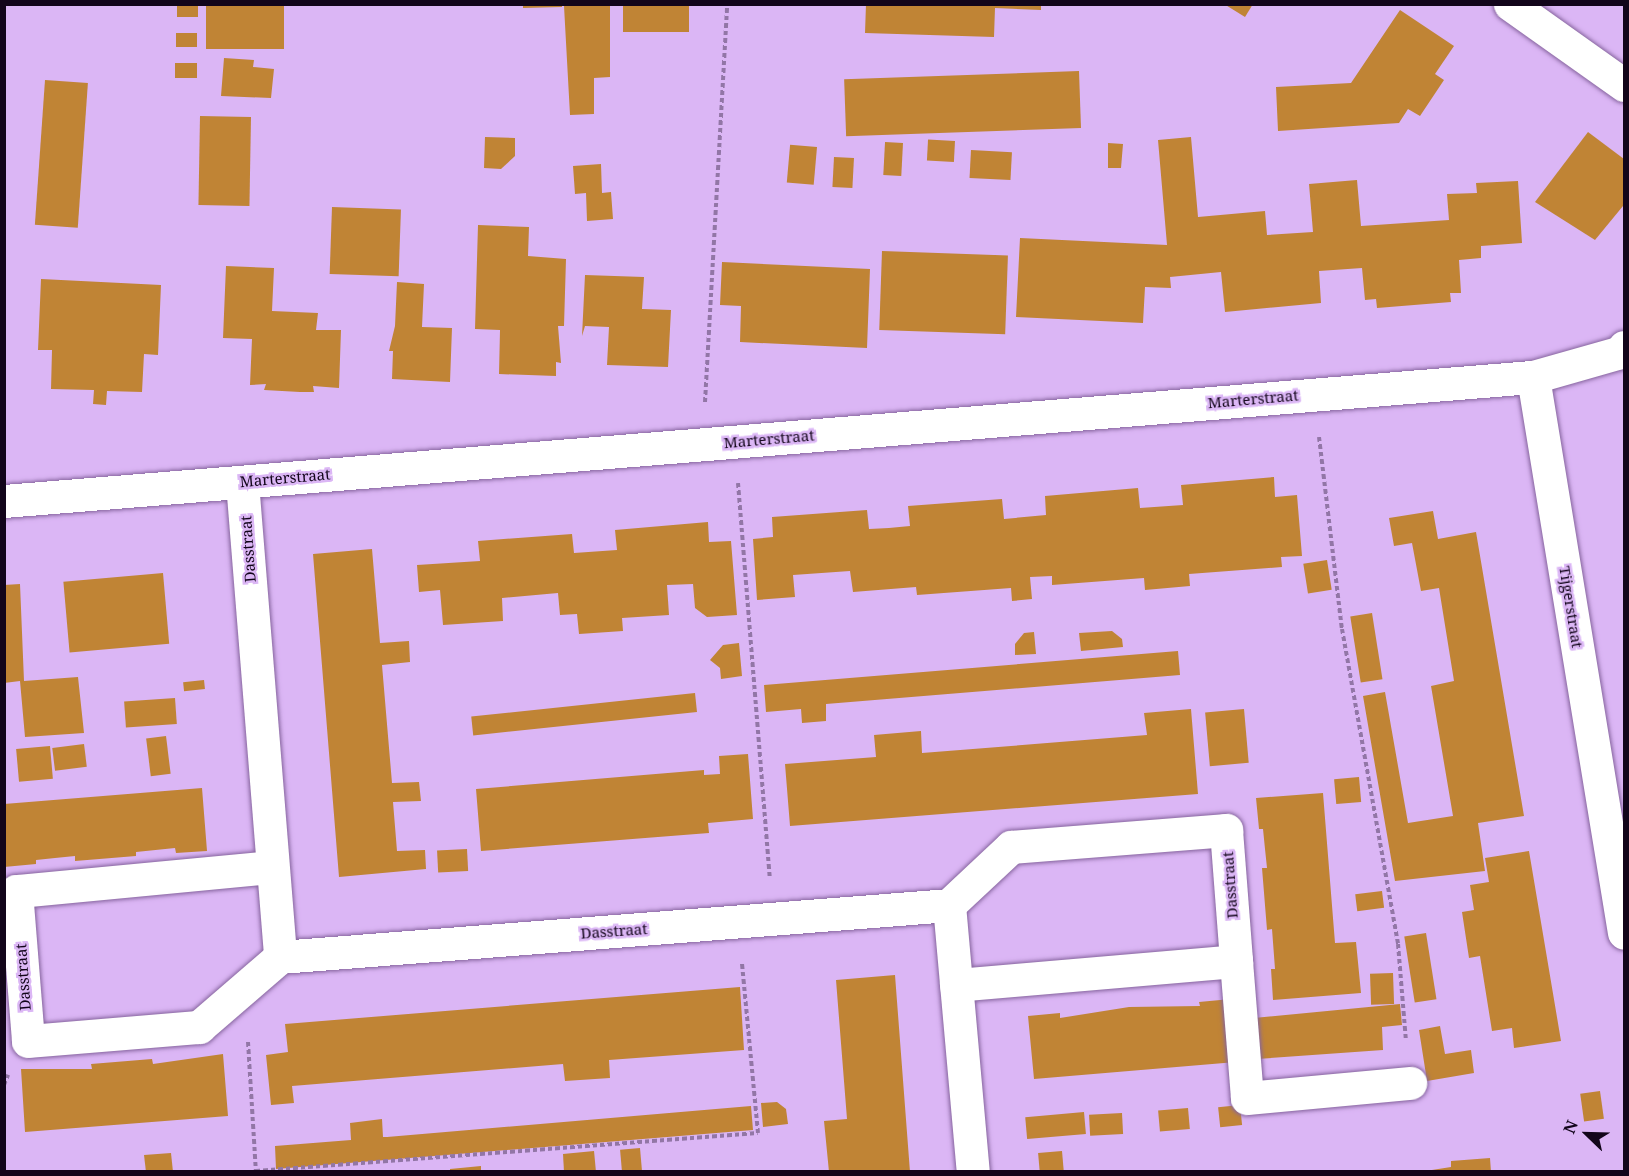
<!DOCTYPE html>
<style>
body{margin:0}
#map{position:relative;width:1629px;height:1176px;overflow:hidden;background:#dbb6f5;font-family:"Noto Serif",serif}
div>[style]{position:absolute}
.building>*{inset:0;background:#c08435;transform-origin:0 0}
.path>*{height:4px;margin-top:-2px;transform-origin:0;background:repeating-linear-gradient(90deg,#9276a6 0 4.5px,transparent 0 7.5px)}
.roads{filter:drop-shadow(0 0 2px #86649e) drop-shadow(0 0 2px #86649e)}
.minor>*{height:33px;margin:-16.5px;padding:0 16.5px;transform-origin:16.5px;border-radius:16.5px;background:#fff}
span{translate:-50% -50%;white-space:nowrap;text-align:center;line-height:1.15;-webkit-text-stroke:5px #dbb6f5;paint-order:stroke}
.street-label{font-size:15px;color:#12051a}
.frame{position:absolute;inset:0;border:6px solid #12051a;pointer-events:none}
.north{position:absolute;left:1557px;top:1104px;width:60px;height:60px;-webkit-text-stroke:4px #dbb6f5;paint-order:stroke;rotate:293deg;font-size:16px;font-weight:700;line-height:24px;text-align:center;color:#12051a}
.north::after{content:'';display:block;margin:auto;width:21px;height:27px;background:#12051a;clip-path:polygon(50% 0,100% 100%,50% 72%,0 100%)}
</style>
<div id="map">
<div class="building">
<i style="left:206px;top:4px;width:78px;height:45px"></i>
<i style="left:623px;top:4px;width:66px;height:28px"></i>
<i style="clip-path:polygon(866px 4px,1041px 4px,1041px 10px,995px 8px,994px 37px,865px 33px)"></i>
<i style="clip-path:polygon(1224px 4px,1253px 4px,1245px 17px)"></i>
<i style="left:177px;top:5px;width:21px;height:12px"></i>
<i style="clip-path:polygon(523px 5px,562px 5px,562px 7px,523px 8px)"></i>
<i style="clip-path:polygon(610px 5px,610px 77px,594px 78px,594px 114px,570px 115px,564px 6px)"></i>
<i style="clip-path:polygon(1400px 10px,1454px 46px,1435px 74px,1444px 80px,1420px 116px,1408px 109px,1399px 123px,1278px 131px,1276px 87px,1351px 83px)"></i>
<i style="left:176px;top:33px;width:21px;height:14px"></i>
<i style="clip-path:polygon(224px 58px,254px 60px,253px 67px,274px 69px,271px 98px,221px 96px)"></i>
<i style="left:175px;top:63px;width:22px;height:15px"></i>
<i style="left:1079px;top:71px;width:57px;height:235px;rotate:88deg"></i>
<i style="left:45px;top:80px;width:43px;height:145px;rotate:4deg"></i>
<i style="left:200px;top:116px;width:51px;height:89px;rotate:1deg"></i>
<i style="clip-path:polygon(1588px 132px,1624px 159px,1623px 206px,1595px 240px,1535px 202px)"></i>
<i style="clip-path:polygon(485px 137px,515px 138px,515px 156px,501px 169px,484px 168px)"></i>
<i style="clip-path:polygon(1191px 137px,1198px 217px,1265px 211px,1267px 235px,1313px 232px,1309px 184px,1357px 180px,1361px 226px,1449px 220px,1447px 194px,1477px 193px,1476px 183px,1518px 181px,1522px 243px,1481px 246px,1481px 258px,1459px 260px,1461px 293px,1450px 293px,1451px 302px,1377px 308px,1376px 299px,1365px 300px,1362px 268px,1319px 271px,1321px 303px,1225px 312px,1221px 272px,1170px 277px,1171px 288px,1145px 287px,1143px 323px,1016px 317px,1020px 238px,1167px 245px,1158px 140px)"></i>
<i style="left:955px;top:141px;width:21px;height:27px;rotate:93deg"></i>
<i style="left:903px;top:143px;width:33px;height:18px;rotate:93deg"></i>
<i style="clip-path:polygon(1108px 143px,1123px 144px,1121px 168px,1108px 168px)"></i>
<i style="left:817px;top:147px;width:38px;height:27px;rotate:95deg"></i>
<i style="left:971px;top:150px;width:41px;height:28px;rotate:3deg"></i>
<i style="left:834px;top:157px;width:20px;height:30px;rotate:3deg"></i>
<i style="clip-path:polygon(601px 164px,602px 193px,611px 192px,613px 219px,587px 221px,586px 193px,575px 194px,573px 166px)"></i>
<i style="left:332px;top:207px;width:69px;height:67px;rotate:2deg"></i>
<i style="clip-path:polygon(478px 225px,529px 227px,528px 256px,566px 259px,564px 326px,558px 326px,561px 363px,556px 362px,556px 376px,499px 374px,500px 330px,475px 329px)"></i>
<i style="left:882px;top:251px;width:126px;height:79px;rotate:2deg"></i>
<i style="clip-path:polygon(722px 262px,870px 269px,867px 348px,740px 342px,741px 306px,720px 305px)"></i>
<i style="clip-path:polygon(226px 266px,274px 268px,272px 311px,318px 313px,316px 330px,341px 330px,339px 388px,313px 386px,314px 392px,300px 392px,264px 390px,266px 384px,250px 385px,252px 339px,223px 338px)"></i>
<i style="clip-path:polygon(585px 275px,644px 277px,642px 309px,671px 310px,668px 367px,607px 365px,609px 327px,585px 326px,582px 336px)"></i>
<i style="clip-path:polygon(41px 279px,161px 285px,158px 355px,144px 354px,142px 392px,107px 391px,106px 405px,93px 404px,94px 390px,51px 389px,52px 350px,38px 350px)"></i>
<i style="clip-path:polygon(397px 282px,424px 284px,422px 327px,452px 328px,450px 382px,392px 379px,393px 351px,389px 351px,395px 326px)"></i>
<i style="clip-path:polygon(1274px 477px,1275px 497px,1297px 495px,1302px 556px,1281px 557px,1282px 567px,1189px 574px,1190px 586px,1145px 590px,1144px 578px,1052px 585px,1052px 576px,1030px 577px,1032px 599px,1012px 601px,1011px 588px,917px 595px,916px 587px,853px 592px,850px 571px,793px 575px,795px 597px,757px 600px,753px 539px,773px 537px,772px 517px,867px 510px,869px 529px,889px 528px,910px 526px,908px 506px,1002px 499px,1004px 519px,1046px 515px,1045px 496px,1138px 488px,1140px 508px,1183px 505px,1181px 485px)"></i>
<i style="clip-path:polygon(1433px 511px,1438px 539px,1476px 532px,1524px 816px,1478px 823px,1485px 871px,1395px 881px,1363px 696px,1385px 692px,1408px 823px,1453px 816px,1431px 686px,1454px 681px,1439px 588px,1421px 591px,1412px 543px,1394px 546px,1389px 518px)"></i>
<i style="clip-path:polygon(708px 522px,709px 542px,731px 541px,737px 615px,707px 617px,695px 608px,693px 584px,667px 585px,669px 615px,622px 618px,623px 631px,579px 634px,577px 614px,560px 615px,558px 593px,502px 598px,503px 621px,443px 625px,440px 590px,419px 592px,417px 565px,480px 561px,478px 541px,572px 534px,574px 553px,617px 550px,615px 530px)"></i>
<i style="clip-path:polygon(372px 549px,380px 643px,409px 641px,410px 662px,382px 665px,392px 783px,419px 782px,421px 801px,393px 802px,397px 851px,425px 850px,426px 869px,339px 877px,313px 554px)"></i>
<i style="left:1327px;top:560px;width:30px;height:24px;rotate:81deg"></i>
<i style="left:163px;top:573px;width:71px;height:100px;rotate:85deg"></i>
<i style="clip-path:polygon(20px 584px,24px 681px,78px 677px,84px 733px,25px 737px,20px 681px,4px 683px,4px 585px)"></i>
<i style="left:1372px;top:613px;width:67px;height:22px;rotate:81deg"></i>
<i style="clip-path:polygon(1112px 631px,1122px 639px,1123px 647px,1081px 651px,1079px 633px)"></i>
<i style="clip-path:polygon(1034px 632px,1036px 654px,1015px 655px,1015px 644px,1024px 633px)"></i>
<i style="clip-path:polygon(739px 643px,742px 676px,721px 679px,720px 668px,710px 660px,723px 645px)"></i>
<i style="clip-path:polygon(1178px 651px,1180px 675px,826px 704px,826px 721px,802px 723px,801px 709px,766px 712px,764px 685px)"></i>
<i style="left:204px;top:680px;width:9px;height:21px;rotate:84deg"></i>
<i style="left:695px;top:693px;width:19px;height:225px;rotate:84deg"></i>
<i style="left:175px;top:698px;width:26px;height:51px;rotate:86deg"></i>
<i style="clip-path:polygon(1191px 709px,1198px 794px,790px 826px,785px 764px,876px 757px,874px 735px,921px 731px,922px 753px,1011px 746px,1147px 735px,1144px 713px)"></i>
<i style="left:1244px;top:709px;width:54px;height:39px;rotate:85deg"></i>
<i style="left:166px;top:736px;width:38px;height:20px;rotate:83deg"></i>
<i style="left:84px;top:744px;width:23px;height:32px;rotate:83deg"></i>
<i style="left:50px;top:746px;width:33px;height:34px;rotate:85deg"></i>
<i style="clip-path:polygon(748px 754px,753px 819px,708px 823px,709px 833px,481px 851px,476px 789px,704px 770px,704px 775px,720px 774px,719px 756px)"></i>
<i style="left:1359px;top:777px;width:25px;height:25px;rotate:85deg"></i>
<i style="clip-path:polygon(202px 788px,207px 851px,176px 853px,175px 848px,136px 852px,136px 856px,75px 861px,75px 856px,55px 858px,36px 860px,36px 864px,4px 867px,4px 804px)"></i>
<i style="clip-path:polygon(1323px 793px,1335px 943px,1356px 942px,1361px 993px,1273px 1000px,1271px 969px,1275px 969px,1272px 929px,1267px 930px,1262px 868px,1267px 868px,1265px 849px,1263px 829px,1259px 829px,1256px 798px)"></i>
<i style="left:467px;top:849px;width:22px;height:30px;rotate:87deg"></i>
<i style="clip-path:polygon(1529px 851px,1561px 1041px,1514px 1048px,1512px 1028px,1492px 1031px,1480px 956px,1469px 958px,1462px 912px,1474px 910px,1470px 885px,1489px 882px,1485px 858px)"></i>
<i style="left:1382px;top:891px;width:17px;height:27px;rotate:83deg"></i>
<i style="left:1426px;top:933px;width:67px;height:22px;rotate:81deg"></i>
<i style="left:1393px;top:973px;width:31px;height:23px;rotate:88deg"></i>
<i style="clip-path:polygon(895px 975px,910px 1172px,829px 1172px,824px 1121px,847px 1119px,836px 980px)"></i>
<i style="clip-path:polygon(740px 987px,744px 1050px,609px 1060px,610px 1078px,565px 1081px,563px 1064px,292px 1086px,294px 1103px,271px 1105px,266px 1055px,288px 1052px,285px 1024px)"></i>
<i style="clip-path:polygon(1231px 999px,1236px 1062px,1034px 1079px,1028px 1016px,1060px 1013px,1060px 1018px,1129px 1007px,1200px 1006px,1199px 1002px)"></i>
<i style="clip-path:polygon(1400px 1004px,1402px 1025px,1382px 1027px,1383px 1050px,1257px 1059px,1254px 1018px)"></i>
<i style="clip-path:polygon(1440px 1026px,1445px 1054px,1471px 1050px,1474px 1073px,1427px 1081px,1419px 1030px)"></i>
<i style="clip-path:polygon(223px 1054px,228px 1116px,25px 1132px,21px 1069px,92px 1069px,91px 1064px,152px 1059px,153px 1064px)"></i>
<i style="left:1600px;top:1091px;width:28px;height:20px;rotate:82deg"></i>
<i style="clip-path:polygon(777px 1102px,786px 1109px,788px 1124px,763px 1127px,761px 1103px)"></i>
<i style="left:1240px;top:1105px;width:20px;height:22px;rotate:84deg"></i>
<i style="clip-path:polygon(751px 1106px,753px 1130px,276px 1169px,275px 1146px,351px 1140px,350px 1123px,382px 1119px,383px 1137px,387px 1137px)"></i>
<i style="left:1188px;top:1108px;width:21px;height:30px;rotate:85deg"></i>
<i style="left:1084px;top:1112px;width:22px;height:59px;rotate:85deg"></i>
<i style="left:1122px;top:1113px;width:21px;height:33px;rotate:87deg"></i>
<i style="left:640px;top:1148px;width:24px;height:20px;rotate:85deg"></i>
<i style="clip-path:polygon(594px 1151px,596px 1172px,564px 1172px,563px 1154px)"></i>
<i style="left:1062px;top:1151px;width:21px;height:24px;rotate:85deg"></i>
<i style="clip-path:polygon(171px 1153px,173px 1172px,146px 1172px,144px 1155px)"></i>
<i style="clip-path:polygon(1490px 1158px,1491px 1172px,1419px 1172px,1451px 1167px,1451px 1161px)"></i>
<i style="clip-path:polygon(481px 1166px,481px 1172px,450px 1172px,450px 1169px)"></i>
</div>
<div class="path">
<i style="left:705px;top:402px;width:399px;rotate:-86.8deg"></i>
<i style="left:1319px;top:437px;width:193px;rotate:83.2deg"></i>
<i style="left:1342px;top:629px;width:320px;rotate:79.9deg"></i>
<i style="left:1398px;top:944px;width:97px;rotate:85.3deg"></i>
<i style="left:738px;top:483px;width:395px;rotate:85.4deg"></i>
<i style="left:248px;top:1042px;width:130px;rotate:86.5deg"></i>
<i style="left:4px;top:1085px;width:11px;rotate:-68deg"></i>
<i style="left:256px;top:1171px;width:503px;rotate:-4.33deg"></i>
<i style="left:758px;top:1133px;width:171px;rotate:-95.4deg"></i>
</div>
<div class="roads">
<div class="minor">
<i style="left:1510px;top:4px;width:140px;rotate:35.4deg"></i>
<i style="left:1624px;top:347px;width:6px;rotate:121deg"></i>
<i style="left:1621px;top:352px;width:91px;rotate:164.1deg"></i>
<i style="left:1533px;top:377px;width:563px;rotate:80.7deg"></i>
<i style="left:242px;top:482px;width:477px;rotate:85.4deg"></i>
<i style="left:280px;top:957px;width:671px;rotate:-4.44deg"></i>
<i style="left:949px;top:905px;width:268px;rotate:84.9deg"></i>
<i style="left:4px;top:501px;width:1534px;rotate:-4.64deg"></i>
<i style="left:272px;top:867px;width:257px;rotate:174.6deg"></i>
<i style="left:16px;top:891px;width:150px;rotate:85.4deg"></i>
<i style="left:28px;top:1041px;width:172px;rotate:-4.7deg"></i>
<i style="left:199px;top:1027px;width:107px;rotate:-40.8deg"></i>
<i style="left:949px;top:905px;width:85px;rotate:-43.1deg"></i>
<i style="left:1011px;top:847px;width:216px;rotate:-4.5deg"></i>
<i style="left:1226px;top:830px;width:131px;rotate:85.6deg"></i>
<i style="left:1236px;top:961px;width:281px;rotate:175.1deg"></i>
<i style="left:1236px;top:961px;width:137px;rotate:85.4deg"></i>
<i style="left:1247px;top:1098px;width:164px;rotate:-5.3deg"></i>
</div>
</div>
<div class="street-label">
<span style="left:1253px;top:399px;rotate:-5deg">Marterstraat</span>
<span style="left:769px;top:439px;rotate:-5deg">Marterstraat</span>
<span style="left:285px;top:478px;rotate:-5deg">Marterstraat</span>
<span style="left:248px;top:549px;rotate:-94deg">Dasstraat</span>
<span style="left:1571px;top:607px;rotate:81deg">Tijgerstraat</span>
<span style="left:1230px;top:885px;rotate:-94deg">Dasstraat</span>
<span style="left:614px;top:931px;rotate:-4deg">Dasstraat</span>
<span style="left:23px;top:977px;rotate:-94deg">Dasstraat</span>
</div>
<div class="frame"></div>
<div class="north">N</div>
</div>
